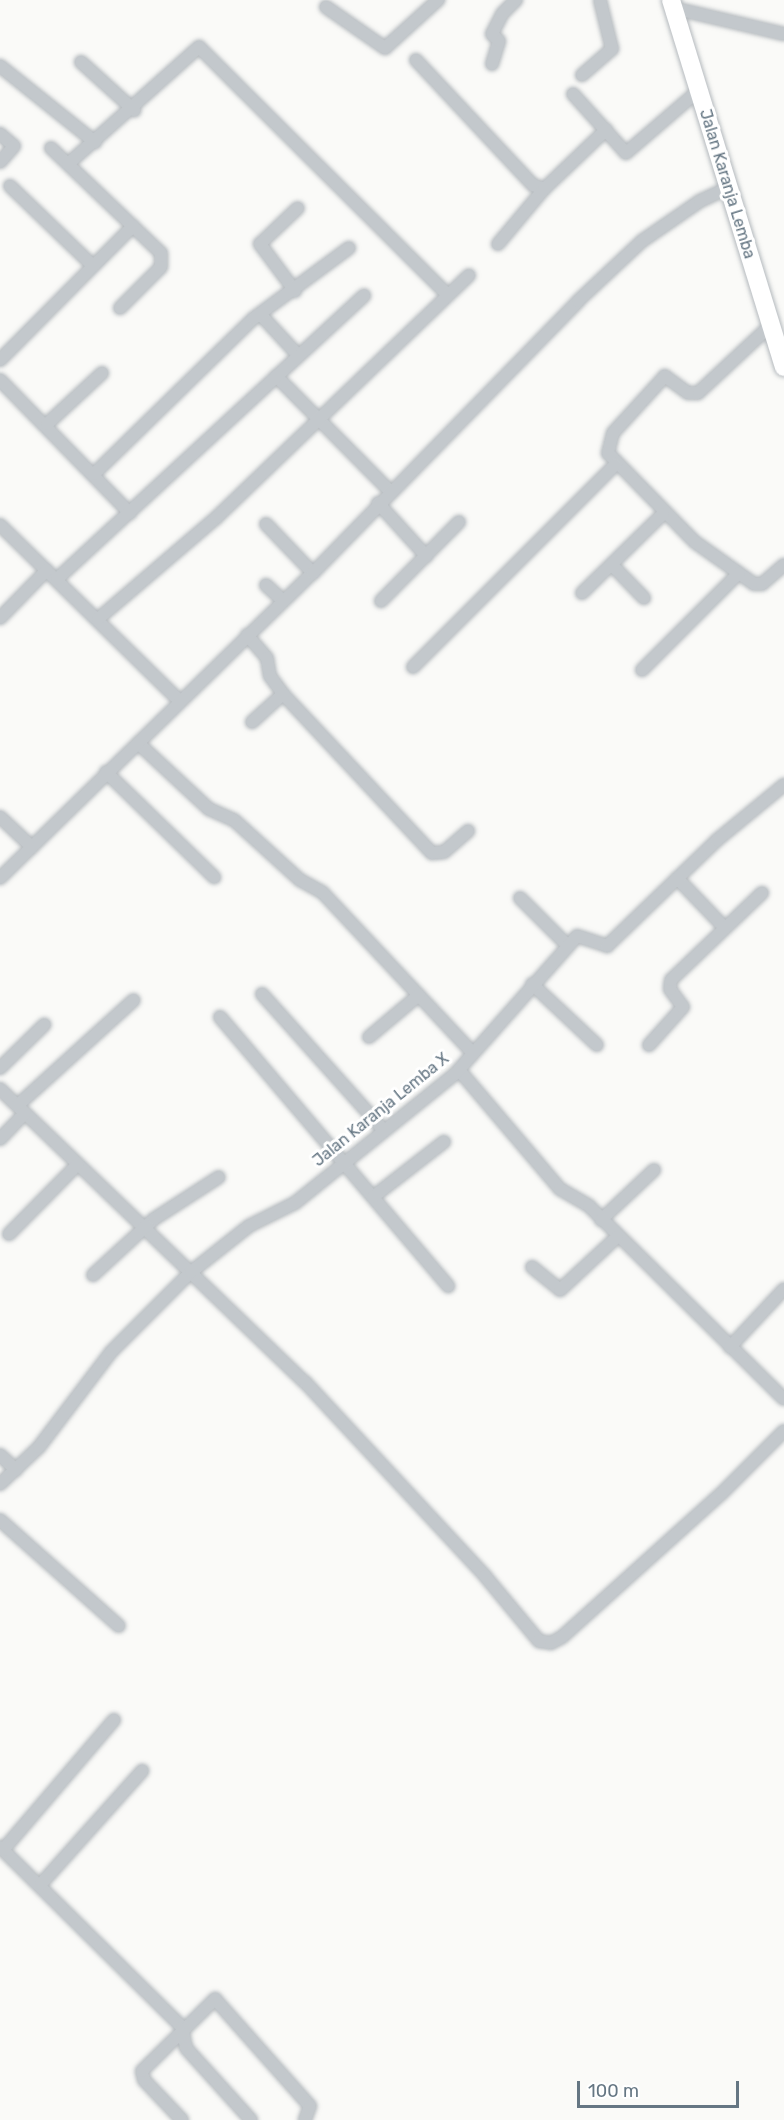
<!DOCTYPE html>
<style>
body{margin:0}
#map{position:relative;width:784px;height:2120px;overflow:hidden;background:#fafaf8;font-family:Rubik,sans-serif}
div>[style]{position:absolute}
.roads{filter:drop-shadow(0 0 2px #b5babe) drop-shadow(0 0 2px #b5babe)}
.street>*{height:12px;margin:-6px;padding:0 6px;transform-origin:6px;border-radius:6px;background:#c3c8cc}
.primary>*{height:18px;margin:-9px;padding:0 9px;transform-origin:9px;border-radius:9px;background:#fff}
span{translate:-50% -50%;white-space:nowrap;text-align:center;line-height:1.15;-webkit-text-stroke:6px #fff;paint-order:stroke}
.street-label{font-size:16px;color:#657683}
.scale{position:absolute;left:577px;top:2081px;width:162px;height:27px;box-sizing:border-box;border:3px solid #657683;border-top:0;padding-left:8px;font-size:18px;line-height:21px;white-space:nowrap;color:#657683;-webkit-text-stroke:4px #fff;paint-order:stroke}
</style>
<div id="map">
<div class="roads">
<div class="street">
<i style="left:326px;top:7px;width:72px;rotate:34.8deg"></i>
<i style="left:385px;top:48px;width:72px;rotate:-42.2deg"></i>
<i style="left:673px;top:8px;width:114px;rotate:13.2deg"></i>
<i style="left:416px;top:60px;width:171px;rotate:46.9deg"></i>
<i style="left:533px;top:185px;width:12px;rotate:20deg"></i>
<i style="left:81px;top:62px;width:72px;rotate:42.2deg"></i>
<i style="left:492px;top:64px;width:24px;rotate:-73deg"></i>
<i style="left:499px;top:41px;width:10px;rotate:-135deg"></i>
<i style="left:492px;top:34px;width:22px;rotate:-63deg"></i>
<i style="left:502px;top:14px;width:20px;rotate:-45deg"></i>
<i style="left:0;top:66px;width:122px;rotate:38.7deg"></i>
<i style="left:582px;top:75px;width:40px;rotate:-41deg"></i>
<i style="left:612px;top:49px;width:50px;rotate:-103.8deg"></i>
<i style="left:573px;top:94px;width:79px;rotate:48.1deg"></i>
<i style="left:626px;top:153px;width:95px;rotate:-40.7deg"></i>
<i style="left:0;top:134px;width:18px;rotate:41deg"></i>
<i style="left:14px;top:146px;width:21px;rotate:131deg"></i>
<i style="left:51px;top:148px;width:152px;rotate:43.7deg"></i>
<i style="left:161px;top:253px;width:14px;rotate:90deg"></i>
<i style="left:161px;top:267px;width:58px;rotate:135deg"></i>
<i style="left:68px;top:164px;width:176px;rotate:-41.8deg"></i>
<i style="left:199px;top:47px;width:351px;rotate:44.9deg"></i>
<i style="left:10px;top:186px;width:115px;rotate:43.9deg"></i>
<i style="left:498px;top:244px;width:72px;rotate:-50.1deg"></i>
<i style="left:544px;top:189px;width:86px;rotate:-43.6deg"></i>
<i style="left:295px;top:291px;width:59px;rotate:-126.7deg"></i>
<i style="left:260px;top:244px;width:52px;rotate:-43.5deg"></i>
<i style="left:260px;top:314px;width:56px;rotate:47.2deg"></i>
<i style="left:771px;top:325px;width:100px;rotate:137deg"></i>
<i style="left:698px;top:393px;width:10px;rotate:180deg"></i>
<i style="left:688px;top:393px;width:29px;rotate:-144deg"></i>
<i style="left:665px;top:376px;width:77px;rotate:132.4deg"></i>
<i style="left:613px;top:433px;width:21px;rotate:104deg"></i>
<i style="left:608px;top:453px;width:124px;rotate:45.7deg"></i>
<i style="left:695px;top:542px;width:72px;rotate:35.4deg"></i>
<i style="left:754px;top:584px;width:8px"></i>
<i style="left:762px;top:584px;width:29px;rotate:-41deg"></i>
<i style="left:0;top:360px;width:189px;rotate:-45.2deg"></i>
<i style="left:276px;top:376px;width:162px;rotate:45.3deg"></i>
<i style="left:0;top:380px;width:186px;rotate:45.7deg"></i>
<i style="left:47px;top:424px;width:75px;rotate:-42.8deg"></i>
<i style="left:94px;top:474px;width:223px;rotate:-44.3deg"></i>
<i style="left:254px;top:318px;width:118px;rotate:-36.4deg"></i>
<i style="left:378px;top:503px;width:72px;rotate:47.8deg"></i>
<i style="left:266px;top:524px;width:68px;rotate:46.2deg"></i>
<i style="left:0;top:525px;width:250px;rotate:44.4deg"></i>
<i style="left:612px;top:565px;width:46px;rotate:45.9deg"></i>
<i style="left:57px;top:579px;width:418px;rotate:-42.7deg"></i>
<i style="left:266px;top:585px;width:23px;rotate:43deg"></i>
<i style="left:582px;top:593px;width:113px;rotate:-44.3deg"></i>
<i style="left:381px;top:601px;width:111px;rotate:-45.4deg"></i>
<i style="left:0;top:618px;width:67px;rotate:-45.6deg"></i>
<i style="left:98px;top:619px;width:157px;rotate:-40.6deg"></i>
<i style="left:217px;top:517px;width:349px;rotate:-43.8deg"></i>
<i style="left:247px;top:635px;width:30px;rotate:49deg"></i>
<i style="left:267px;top:658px;width:18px;rotate:81deg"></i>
<i style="left:270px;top:676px;width:22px;rotate:54deg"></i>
<i style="left:283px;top:694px;width:218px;rotate:46.9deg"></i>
<i style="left:432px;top:853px;width:12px;rotate:-5deg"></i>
<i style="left:444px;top:852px;width:32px;rotate:-41deg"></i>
<i style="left:413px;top:667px;width:286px;rotate:-45deg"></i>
<i style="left:642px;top:670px;width:137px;rotate:-45deg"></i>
<i style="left:252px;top:722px;width:42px;rotate:-42.1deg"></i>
<i style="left:138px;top:743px;width:97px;rotate:42.9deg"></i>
<i style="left:209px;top:809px;width:27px;rotate:24deg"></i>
<i style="left:234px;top:820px;width:89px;rotate:42.3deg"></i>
<i style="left:300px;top:880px;width:26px;rotate:29deg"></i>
<i style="left:323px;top:893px;width:216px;rotate:46.9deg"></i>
<i style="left:106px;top:772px;width:151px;rotate:44.2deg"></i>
<i style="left:0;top:817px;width:44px;rotate:43.2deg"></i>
<i style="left:0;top:878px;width:437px;rotate:-44.3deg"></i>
<i style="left:313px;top:573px;width:380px;rotate:-45.7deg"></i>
<i style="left:578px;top:301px;width:88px;rotate:-43.2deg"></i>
<i style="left:642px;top:241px;width:70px;rotate:-34.6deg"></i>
<i style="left:700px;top:201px;width:31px;rotate:-25deg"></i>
<i style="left:677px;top:878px;width:69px;rotate:46.2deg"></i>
<i style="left:520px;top:898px;width:68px;rotate:45deg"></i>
<i style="left:532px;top:984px;width:89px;rotate:43.2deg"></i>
<i style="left:262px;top:994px;width:180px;rotate:48.2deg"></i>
<i style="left:220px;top:1017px;width:353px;rotate:49.7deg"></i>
<i style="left:369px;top:1037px;width:65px;rotate:-40deg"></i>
<i style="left:649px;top:1045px;width:51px;rotate:-48.2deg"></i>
<i style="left:683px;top:1007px;width:22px;rotate:-126deg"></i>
<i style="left:670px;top:989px;width:9px;rotate:-84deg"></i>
<i style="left:671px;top:980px;width:126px;rotate:-43.7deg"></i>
<i style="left:0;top:1068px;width:62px;rotate:-44.3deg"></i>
<i style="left:459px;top:1070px;width:156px;rotate:49.7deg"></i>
<i style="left:560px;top:1189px;width:34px;rotate:30deg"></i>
<i style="left:589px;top:1206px;width:274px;rotate:44.7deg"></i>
<i style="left:0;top:1089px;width:423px;rotate:43.9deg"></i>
<i style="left:305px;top:1382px;width:265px;rotate:47.1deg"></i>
<i style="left:485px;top:1576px;width:85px;rotate:50.3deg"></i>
<i style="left:539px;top:1641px;width:12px;rotate:9deg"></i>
<i style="left:551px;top:1643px;width:13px;rotate:-29deg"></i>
<i style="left:562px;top:1637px;width:214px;rotate:-42deg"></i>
<i style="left:721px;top:1494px;width:89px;rotate:-45deg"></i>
<i style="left:18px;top:1105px;width:156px;rotate:-42.2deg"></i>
<i style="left:0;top:1139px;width:36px;rotate:-46deg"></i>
<i style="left:373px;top:1197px;width:90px;rotate:-37.8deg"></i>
<i style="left:601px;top:1220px;width:73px;rotate:-43.3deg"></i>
<i style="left:9px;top:1234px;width:97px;rotate:-45.4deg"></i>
<i style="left:532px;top:1267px;width:36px;rotate:39deg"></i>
<i style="left:560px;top:1290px;width:78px;rotate:-42.9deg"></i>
<i style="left:93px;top:1275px;width:83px;rotate:-42.6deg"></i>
<i style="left:154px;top:1219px;width:77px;rotate:-32.9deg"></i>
<i style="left:730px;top:1347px;width:79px;rotate:-47deg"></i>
<i style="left:0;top:1455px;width:22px;rotate:43deg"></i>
<i style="left:0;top:1484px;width:54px;rotate:-43.5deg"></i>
<i style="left:39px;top:1447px;width:119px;rotate:-52.8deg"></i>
<i style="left:111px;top:1352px;width:113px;rotate:-45deg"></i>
<i style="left:191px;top:1272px;width:74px;rotate:-38.4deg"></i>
<i style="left:249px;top:1226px;width:51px;rotate:-26.6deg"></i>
<i style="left:295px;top:1203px;width:206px;rotate:-38.9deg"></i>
<i style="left:455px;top:1074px;width:184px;rotate:-48.5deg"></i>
<i style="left:577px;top:936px;width:32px;rotate:18deg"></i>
<i style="left:607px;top:946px;width:153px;rotate:-43.9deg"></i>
<i style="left:717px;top:840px;width:87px;rotate:-39.4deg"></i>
<i style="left:0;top:1520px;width:159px;rotate:41.7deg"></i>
<i style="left:0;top:1847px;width:256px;rotate:44.7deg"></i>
<i style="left:182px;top:2027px;width:21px;rotate:79deg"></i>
<i style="left:186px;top:2048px;width:97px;rotate:47.9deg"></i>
<i style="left:3px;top:1850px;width:171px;rotate:-49.5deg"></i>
<i style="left:41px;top:1884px;width:152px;rotate:-48.2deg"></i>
<i style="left:182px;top:2120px;width:55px;rotate:-133.5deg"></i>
<i style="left:144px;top:2080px;width:9px;rotate:-103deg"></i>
<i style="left:142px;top:2071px;width:103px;rotate:-44.6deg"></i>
<i style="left:215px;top:1999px;width:143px;rotate:48.4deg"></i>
<i style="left:310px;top:2106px;width:15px;rotate:110deg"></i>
</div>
<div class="primary">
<i style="left:671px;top:0;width:384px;rotate:72.9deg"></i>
</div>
</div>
<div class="street-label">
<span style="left:727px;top:184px;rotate:73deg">Jalan Karanja Lemba</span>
<span style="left:381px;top:1110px;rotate:-39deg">Jalan Karanja Lemba X</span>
</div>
<div class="scale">100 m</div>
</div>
